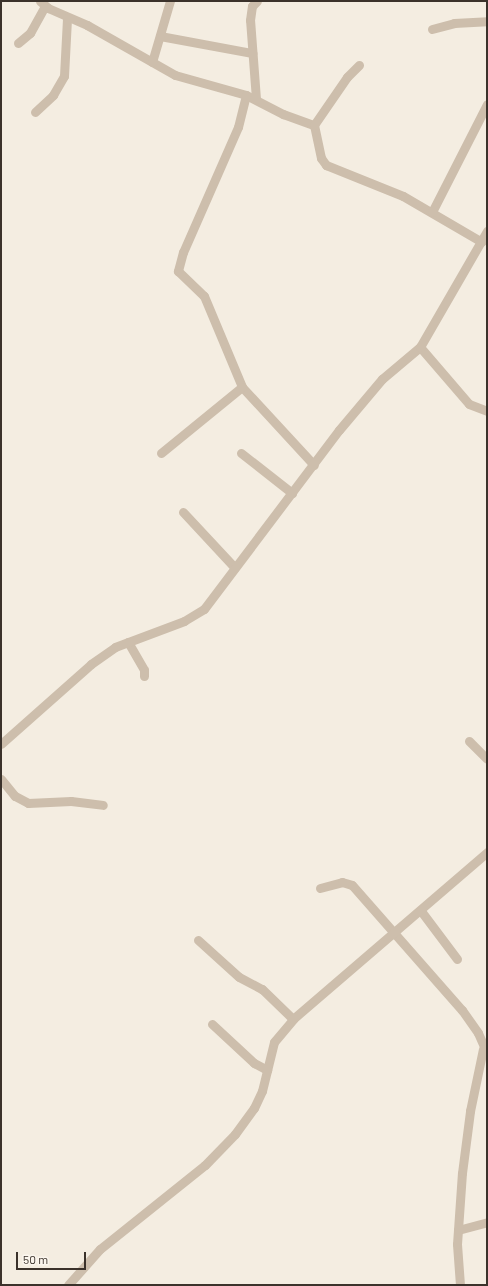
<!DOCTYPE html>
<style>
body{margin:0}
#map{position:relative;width:488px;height:1286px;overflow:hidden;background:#f4ede1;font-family:Barlow,sans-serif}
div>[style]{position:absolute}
.minor>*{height:9px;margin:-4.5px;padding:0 4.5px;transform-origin:4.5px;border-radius:4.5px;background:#cdbeac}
span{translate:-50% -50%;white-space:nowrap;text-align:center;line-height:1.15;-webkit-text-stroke:3px #fbf6ee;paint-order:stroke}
.frame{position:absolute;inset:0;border:2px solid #3b322b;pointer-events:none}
.scale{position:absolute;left:16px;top:1252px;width:70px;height:18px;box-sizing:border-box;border:2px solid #3b322b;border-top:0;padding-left:5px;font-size:12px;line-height:14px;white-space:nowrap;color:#3b322b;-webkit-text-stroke:3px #fbf6ee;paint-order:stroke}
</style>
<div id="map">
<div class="minor">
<i style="left:40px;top:1px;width:11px;rotate:41deg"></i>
<i style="left:48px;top:8px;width:43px;rotate:23.6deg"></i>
<i style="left:87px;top:25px;width:101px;rotate:29.6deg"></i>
<i style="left:175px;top:75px;width:74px;rotate:15.7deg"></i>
<i style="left:246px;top:95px;width:42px;rotate:27.2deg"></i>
<i style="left:283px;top:114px;width:33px;rotate:20deg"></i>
<i style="left:314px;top:125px;width:34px;rotate:78deg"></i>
<i style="left:321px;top:158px;width:9px;rotate:54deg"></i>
<i style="left:326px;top:165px;width:83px;rotate:21.9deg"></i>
<i style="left:403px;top:196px;width:91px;rotate:30.2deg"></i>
<i style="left:432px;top:29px;width:23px;rotate:-15deg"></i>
<i style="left:454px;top:23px;width:33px;rotate:-3deg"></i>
<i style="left:160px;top:36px;width:94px;rotate:10.5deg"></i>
<i style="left:18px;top:43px;width:16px;rotate:-40deg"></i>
<i style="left:30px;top:33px;width:31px;rotate:-61deg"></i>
<i style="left:152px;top:62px;width:64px;rotate:-73.6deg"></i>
<i style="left:246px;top:95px;width:33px;rotate:104deg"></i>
<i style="left:238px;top:127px;width:137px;rotate:113.7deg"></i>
<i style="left:183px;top:252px;width:20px;rotate:105deg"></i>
<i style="left:178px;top:271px;width:36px;rotate:44deg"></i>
<i style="left:204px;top:296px;width:99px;rotate:67.3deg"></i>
<i style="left:242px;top:387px;width:106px;rotate:47.3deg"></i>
<i style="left:256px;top:99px;width:79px;rotate:-94.3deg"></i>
<i style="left:250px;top:20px;width:14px;rotate:-82deg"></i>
<i style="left:252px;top:6px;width:7px;rotate:-45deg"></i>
<i style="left:35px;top:112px;width:25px;rotate:-43deg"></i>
<i style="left:53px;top:95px;width:22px;rotate:-60deg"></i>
<i style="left:64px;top:76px;width:58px;rotate:-87deg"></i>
<i style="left:314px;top:125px;width:58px;rotate:-55.5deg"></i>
<i style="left:347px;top:77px;width:17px;rotate:-45deg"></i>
<i style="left:432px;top:212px;width:121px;rotate:-63deg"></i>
<i style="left:420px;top:347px;width:75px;rotate:49.3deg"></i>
<i style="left:469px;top:404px;width:19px;rotate:21deg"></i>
<i style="left:161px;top:453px;width:104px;rotate:-39.2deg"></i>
<i style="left:241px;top:453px;width:65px;rotate:38.1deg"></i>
<i style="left:183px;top:512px;width:76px;rotate:47.1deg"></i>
<i style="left:128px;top:642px;width:32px;rotate:60deg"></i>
<i style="left:144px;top:670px;width:6px;rotate:90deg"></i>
<i style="left:469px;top:741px;width:25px;rotate:45deg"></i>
<i style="left:1px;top:744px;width:120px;rotate:-41.6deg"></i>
<i style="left:91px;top:664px;width:29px;rotate:-35deg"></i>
<i style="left:115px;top:647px;width:74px;rotate:-20.6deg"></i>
<i style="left:184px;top:621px;width:23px;rotate:-31deg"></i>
<i style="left:204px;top:609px;width:224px;rotate:-53deg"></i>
<i style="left:339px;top:430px;width:67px;rotate:-49.9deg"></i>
<i style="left:382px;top:379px;width:50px;rotate:-40.1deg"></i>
<i style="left:420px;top:347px;width:134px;rotate:-60deg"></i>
<i style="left:1px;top:779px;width:22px;rotate:51deg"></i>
<i style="left:15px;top:796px;width:15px;rotate:28deg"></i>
<i style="left:28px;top:803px;width:43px;rotate:-2.7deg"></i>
<i style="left:71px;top:801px;width:32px;rotate:7deg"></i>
<i style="left:320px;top:888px;width:23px;rotate:-15deg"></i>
<i style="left:342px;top:882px;width:10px;rotate:17deg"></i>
<i style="left:352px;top:885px;width:167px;rotate:48.7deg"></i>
<i style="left:462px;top:1010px;width:28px;rotate:55deg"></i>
<i style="left:478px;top:1033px;width:22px;rotate:66deg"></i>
<i style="left:421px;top:911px;width:60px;rotate:53.1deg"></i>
<i style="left:198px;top:940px;width:55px;rotate:42.1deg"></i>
<i style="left:239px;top:977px;width:26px;rotate:28deg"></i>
<i style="left:262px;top:989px;width:43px;rotate:44.1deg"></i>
<i style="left:212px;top:1024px;width:57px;rotate:42.9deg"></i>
<i style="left:254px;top:1063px;width:15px;rotate:28deg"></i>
<i style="left:458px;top:1230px;width:30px;rotate:-15deg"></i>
<i style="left:68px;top:1285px;width:48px;rotate:-48.4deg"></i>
<i style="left:100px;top:1249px;width:134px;rotate:-38.7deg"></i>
<i style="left:205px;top:1165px;width:43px;rotate:-45.9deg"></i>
<i style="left:235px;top:1134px;width:32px;rotate:-54deg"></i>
<i style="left:254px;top:1108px;width:19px;rotate:-65deg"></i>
<i style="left:262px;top:1091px;width:50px;rotate:-76.2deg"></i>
<i style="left:274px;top:1042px;width:30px;rotate:-50deg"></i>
<i style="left:293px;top:1019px;width:256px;rotate:-40.7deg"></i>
<i style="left:460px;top:1285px;width:41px;rotate:-94.2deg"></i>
<i style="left:457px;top:1244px;width:71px;rotate:-86deg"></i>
<i style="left:462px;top:1173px;width:63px;rotate:-82.6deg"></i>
<i style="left:470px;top:1111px;width:63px;rotate:-78.2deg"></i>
</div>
<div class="frame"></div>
<div class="scale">50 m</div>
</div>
